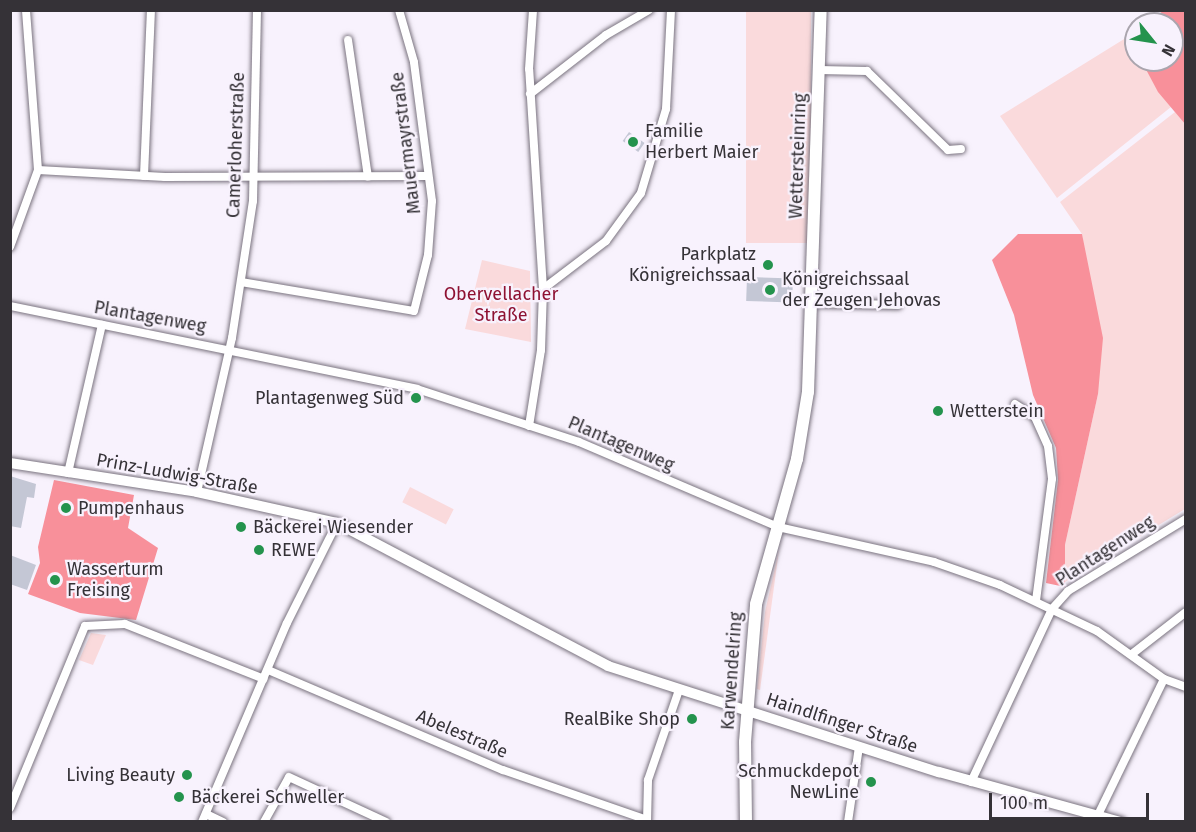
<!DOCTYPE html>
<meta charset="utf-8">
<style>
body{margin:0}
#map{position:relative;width:1196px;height:832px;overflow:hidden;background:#f8f2fd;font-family:"Fira Sans",sans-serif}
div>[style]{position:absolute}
.green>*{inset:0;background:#fadadc;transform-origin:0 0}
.forest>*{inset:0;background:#f8909a}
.building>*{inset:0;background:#c4c7d5;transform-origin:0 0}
.roads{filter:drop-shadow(0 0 2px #7a737f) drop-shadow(0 0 2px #7a737f)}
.minor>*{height:8px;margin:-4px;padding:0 4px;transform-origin:4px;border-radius:4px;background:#fff}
.tertiary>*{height:10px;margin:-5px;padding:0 5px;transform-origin:5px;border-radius:5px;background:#fff}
.secondary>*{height:12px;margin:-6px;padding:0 6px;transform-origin:6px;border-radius:6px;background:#fff}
.dots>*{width:16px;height:16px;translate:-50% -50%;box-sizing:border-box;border:3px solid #f8f2fd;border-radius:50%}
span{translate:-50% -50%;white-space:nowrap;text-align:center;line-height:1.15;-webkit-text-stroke:4.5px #f8f2fd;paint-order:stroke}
.poi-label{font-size:18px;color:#353237}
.left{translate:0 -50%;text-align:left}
.right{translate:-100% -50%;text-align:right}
.street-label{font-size:18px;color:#353237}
.park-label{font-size:18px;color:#8e1132}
.frame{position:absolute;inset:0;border:12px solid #353237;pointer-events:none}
.north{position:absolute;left:1124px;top:12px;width:60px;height:60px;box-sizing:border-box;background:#f8f2fd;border:2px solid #aaa5ae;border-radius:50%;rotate:120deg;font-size:16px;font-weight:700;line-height:24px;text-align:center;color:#353237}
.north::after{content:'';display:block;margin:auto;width:21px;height:27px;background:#24934d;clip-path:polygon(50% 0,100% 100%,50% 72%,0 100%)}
.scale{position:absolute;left:989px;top:793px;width:160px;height:27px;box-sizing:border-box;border:3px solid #353237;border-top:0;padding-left:8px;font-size:18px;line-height:21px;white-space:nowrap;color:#353237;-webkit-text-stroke:4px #f8f2fd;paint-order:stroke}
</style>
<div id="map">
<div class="green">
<i style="left:746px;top:11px;width:65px;height:232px"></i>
<i style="clip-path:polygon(1129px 36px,1136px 60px,1141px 60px,1171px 107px,1057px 198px,1000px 116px)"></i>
<i style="clip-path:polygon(1175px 112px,1185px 124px,1185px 509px,1065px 582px,1065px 545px,1098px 394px,1082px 234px,1060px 202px)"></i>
<i style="clip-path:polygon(482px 260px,530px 271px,531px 342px,465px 329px)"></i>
<i style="left:410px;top:487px;width:49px;height:17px;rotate:27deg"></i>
<i style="clip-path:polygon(779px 550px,760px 690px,757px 689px,765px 612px)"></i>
<i style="clip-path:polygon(91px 633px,106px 635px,93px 665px,79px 660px)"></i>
</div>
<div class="forest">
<i style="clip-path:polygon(1163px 11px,1185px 11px,1185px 124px,1158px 92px,1141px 60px,1172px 60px,1172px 24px,1145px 24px)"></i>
<i style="clip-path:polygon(1018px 234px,1082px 234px,1103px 338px,1098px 394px,1065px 545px,1065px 587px,1046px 583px,1058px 480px,1056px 448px,1033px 395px,1014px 315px,992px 260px)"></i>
<i style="clip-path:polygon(54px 480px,134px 495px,128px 528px,158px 548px,136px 620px,80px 613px,28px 594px,40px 563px,38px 547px)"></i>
</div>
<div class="building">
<i style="left:629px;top:132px;width:19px;height:11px;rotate:35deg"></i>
<i style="left:747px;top:277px;width:46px;height:24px;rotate:2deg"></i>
<i style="clip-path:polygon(10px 476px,36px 484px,34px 498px,27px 497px,21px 528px,10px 526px)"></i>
<i style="clip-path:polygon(10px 555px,36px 565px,27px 590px,10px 584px)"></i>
</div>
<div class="roads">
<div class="minor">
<i style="left:348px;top:40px;width:138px;rotate:81.7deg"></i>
<i style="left:819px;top:70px;width:48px;rotate:1.2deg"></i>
<i style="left:867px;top:71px;width:113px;rotate:44.3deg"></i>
<i style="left:948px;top:150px;width:13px;rotate:-4deg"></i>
<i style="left:530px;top:94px;width:96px;rotate:-37.8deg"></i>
<i style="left:606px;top:35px;width:50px;rotate:-30.2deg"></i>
<i style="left:38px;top:170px;width:127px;rotate:3.2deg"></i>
<i style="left:165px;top:177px;width:263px;rotate:-0.2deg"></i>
<i style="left:144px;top:176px;width:166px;rotate:-87.6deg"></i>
<i style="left:10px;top:247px;width:82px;rotate:-70deg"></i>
<i style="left:38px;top:170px;width:160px;rotate:-94.3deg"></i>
<i style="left:241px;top:282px;width:175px;rotate:9.5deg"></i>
<i style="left:414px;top:311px;width:58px;rotate:-76deg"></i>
<i style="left:428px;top:255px;width:54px;rotate:-85.8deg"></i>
<i style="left:432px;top:201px;width:140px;rotate:-97.4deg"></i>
<i style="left:414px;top:62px;width:54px;rotate:-106.1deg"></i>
<i style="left:543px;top:289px;width:79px;rotate:-37.3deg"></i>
<i style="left:606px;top:241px;width:59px;rotate:-53.9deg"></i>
<i style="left:641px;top:193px;width:88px;rotate:-73.4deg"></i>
<i style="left:666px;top:109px;width:99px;rotate:-87.1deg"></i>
<i style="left:812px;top:303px;width:86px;rotate:1.3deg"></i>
<i style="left:10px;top:306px;width:415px;rotate:11.5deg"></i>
<i style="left:417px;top:389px;width:170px;rotate:18.1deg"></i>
<i style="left:579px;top:442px;width:216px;rotate:23.1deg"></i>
<i style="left:778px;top:527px;width:160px;rotate:12.6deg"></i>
<i style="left:934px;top:562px;width:70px;rotate:19.2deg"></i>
<i style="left:1000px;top:585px;width:107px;rotate:25.4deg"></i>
<i style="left:1097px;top:631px;width:82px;rotate:35.6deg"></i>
<i style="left:1164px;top:679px;width:23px;rotate:20deg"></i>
<i style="left:1015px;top:404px;width:24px;rotate:33deg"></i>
<i style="left:1035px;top:417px;width:32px;rotate:66deg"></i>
<i style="left:1048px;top:446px;width:33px;rotate:83deg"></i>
<i style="left:1052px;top:479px;width:122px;rotate:97.5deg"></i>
<i style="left:529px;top:426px;width:77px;rotate:-81deg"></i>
<i style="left:541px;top:350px;width:61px;rotate:-88.1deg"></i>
<i style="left:543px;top:289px;width:220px;rotate:-93.6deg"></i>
<i style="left:529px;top:69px;width:59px;rotate:-86.1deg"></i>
<i style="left:68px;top:473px;width:152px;rotate:-77.1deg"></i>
<i style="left:197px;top:492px;width:158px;rotate:-77.2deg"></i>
<i style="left:232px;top:338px;width:139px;rotate:-81.3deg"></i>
<i style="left:253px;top:201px;width:191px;rotate:-88.8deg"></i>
<i style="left:1132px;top:654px;width:68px;rotate:-37.9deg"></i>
<i style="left:268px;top:670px;width:255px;rotate:23.1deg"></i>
<i style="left:503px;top:770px;width:152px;rotate:19.1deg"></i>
<i style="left:971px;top:782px;width:191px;rotate:-64.9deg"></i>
<i style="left:1052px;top:609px;width:24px;rotate:-48deg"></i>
<i style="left:1068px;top:591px;width:138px;rotate:-31.4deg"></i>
<i style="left:10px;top:808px;width:197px;rotate:-67.6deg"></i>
<i style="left:85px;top:626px;width:40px;rotate:-2.9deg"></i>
<i style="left:125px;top:624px;width:149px;rotate:21.6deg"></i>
<i style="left:206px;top:814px;width:19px;rotate:25deg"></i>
<i style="left:1098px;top:815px;width:151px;rotate:-64.1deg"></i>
<i style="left:202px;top:822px;width:216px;rotate:-66.9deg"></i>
<i style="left:287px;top:623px;width:112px;rotate:-63.4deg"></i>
<i style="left:264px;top:822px;width:51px;rotate:-60.9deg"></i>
<i style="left:289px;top:777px;width:107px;rotate:24.9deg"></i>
<i style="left:647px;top:822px;width:42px;rotate:-88.6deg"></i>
<i style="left:648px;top:780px;width:95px;rotate:-71deg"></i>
<i style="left:848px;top:822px;width:76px;rotate:-81.7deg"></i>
</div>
<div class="tertiary">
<i style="left:10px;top:463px;width:189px;rotate:8.8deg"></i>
<i style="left:197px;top:492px;width:143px;rotate:12.5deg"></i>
<i style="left:337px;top:523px;width:306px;rotate:27.8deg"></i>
<i style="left:608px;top:666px;width:348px;rotate:17.8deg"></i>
<i style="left:939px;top:772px;width:189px;rotate:15.4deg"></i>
</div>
<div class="secondary">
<i style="left:746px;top:822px;width:80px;rotate:-90.7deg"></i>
<i style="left:745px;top:742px;width:138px;rotate:-85.4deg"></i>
<i style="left:756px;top:604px;width:151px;rotate:-74.2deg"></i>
<i style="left:797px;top:459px;width:68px;rotate:-80.7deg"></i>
<i style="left:808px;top:392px;width:382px;rotate:-88.1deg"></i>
</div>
</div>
<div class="dots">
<i style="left:633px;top:142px;background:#24934d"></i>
<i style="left:768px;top:265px;background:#24934d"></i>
<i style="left:770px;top:290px;background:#24934d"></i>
<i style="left:416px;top:398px;background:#24934d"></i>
<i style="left:938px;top:411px;background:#24934d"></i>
<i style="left:66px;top:508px;background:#24934d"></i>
<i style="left:241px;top:527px;background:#24934d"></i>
<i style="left:259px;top:550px;background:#24934d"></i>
<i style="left:55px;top:580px;background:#24934d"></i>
<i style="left:692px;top:719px;background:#24934d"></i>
<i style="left:187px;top:775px;background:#24934d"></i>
<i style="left:871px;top:782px;background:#24934d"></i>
<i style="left:179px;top:797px;background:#24934d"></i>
</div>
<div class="poi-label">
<span class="left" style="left:645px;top:142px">Familie<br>Herbert Maier</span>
<span class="right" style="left:756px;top:265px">Parkplatz<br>Königreichssaal</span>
<span class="left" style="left:782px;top:290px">Königreichssaal<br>der Zeugen Jehovas</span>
<span class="right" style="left:404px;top:398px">Plantagenweg Süd</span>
<span class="left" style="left:950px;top:411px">Wetterstein</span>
<span class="left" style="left:78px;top:508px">Pumpenhaus</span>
<span class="left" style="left:253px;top:527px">Bäckerei Wiesender</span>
<span class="left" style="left:271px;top:550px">REWE</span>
<span class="left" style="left:67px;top:580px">Wasserturm<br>Freising</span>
<span class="right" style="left:680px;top:719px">RealBike Shop</span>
<span class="right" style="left:859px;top:782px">Schmuckdepot<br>NewLine</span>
<span class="right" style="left:175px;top:775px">Living Beauty</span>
<span class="left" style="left:191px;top:797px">Bäckerei Schweller</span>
</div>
<div class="street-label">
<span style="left:406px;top:143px;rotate:-97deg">Mauermayrstraße</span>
<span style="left:236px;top:145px;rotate:-88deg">Camerloherstraße</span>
<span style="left:798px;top:156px;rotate:-88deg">Wettersteinring</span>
<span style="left:150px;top:317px;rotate:10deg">Plantagenweg</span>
<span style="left:621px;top:444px;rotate:23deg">Plantagenweg</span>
<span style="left:177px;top:474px;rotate:10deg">Prinz-Ludwig-Straße</span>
<span style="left:1105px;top:551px;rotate:-33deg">Plantagenweg</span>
<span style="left:732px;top:671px;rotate:-86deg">Karwendelring</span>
<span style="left:842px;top:723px;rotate:18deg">Haindlfinger Straße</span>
<span style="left:462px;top:734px;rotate:23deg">Abelestraße</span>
</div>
<div class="park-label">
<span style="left:501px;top:305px">Obervellacher<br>Straße</span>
</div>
<div class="frame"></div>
<div class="north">N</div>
<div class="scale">100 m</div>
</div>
